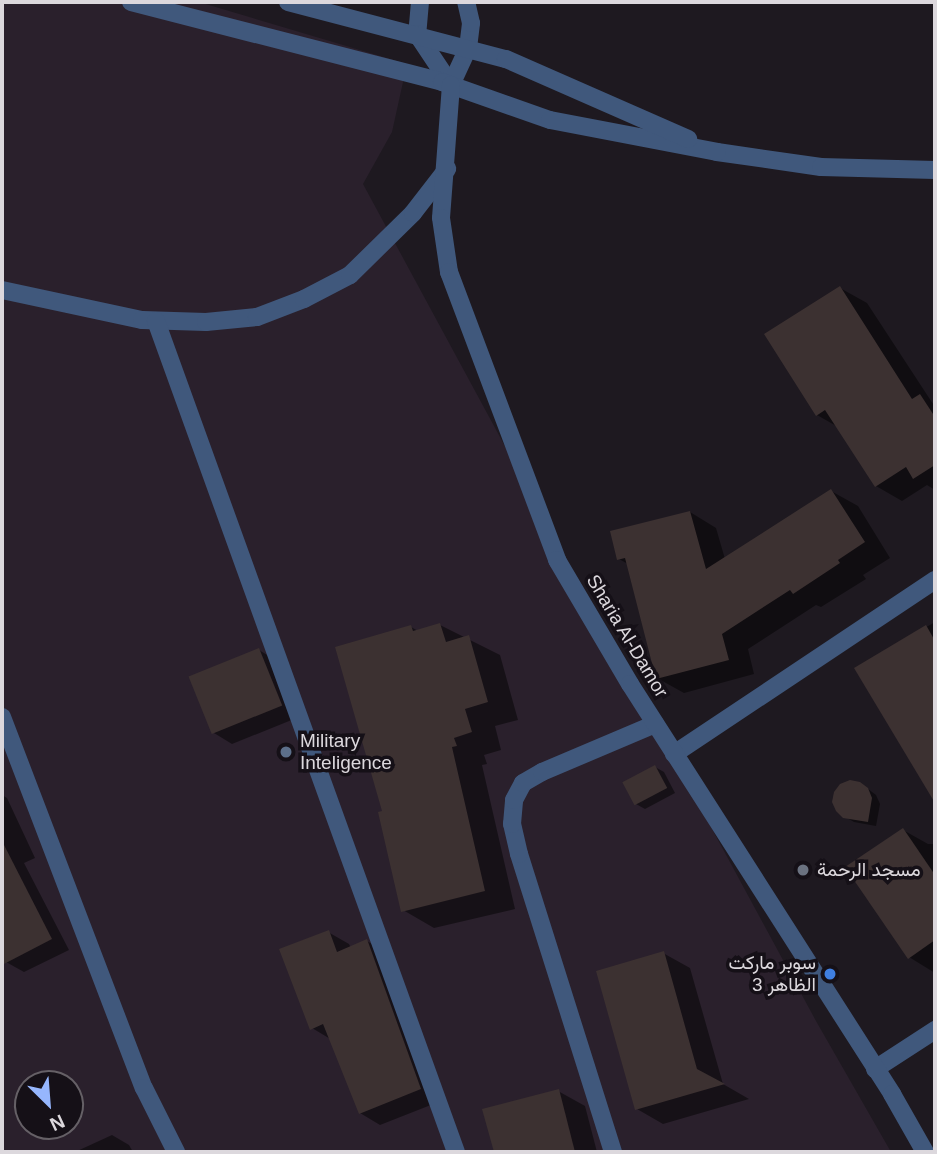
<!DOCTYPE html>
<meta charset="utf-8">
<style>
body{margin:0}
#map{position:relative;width:937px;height:1154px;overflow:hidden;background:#1e1920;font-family:Helvetica,Vazirmatn,sans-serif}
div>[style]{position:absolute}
.built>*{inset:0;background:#2a202c}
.shadow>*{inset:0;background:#0007}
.building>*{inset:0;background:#3c3131;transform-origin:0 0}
.minor>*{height:18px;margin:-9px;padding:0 9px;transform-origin:9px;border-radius:9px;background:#40587c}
.tertiary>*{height:18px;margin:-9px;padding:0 9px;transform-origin:9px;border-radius:9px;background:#40587c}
.dots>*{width:19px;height:19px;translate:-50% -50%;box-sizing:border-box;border:4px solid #151017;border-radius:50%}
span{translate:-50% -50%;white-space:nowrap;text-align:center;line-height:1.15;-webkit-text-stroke:7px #151017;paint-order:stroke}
.street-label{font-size:19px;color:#dcd8dd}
.poi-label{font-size:19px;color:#dcd8dd}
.left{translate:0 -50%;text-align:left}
.right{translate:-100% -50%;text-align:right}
.frame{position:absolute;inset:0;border:4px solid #dcd8dd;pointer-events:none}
.north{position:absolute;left:14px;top:1070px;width:70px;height:70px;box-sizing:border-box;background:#151017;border:2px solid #656066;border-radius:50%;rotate:155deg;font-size:19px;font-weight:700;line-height:28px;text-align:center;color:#dcd8dd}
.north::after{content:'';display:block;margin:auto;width:24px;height:32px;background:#96b6fd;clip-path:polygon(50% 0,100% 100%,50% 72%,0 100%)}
</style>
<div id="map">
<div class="built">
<i style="clip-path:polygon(evenodd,2px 2px,199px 2px,407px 64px,392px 132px,363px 184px,816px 1021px,891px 1152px,2px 1152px,2px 2px,28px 1084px,70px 1084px,70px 1126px,28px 1126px,28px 1084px)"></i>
</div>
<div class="shadow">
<i style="clip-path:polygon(840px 288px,867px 303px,935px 407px,935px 490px,927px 485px,902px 501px,876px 486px,838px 427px,817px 415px)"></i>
<i style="clip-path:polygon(831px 491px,858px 506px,890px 558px,863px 575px,866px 579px,821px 607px,816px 605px,748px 649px,754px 674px,684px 693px,657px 678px,628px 564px,619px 559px,690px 512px,716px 528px,725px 559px)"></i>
<i style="clip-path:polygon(935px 622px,935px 785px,922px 778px,857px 668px)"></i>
<i style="clip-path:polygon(440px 625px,500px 655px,518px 720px,495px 726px,501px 750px,484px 755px,487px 764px,482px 765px,515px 909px,434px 928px,403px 910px,384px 813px,411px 627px,418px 631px)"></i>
<i style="clip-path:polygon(259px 650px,277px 661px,299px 717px,232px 744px,214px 733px)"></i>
<i style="clip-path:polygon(655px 767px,664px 772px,675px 793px,645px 809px,636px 804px)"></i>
<i style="clip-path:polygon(860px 783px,876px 795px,880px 804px,876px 826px,854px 822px,844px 816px)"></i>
<i style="clip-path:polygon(2px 795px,7px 798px,35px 858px,24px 863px,69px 950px,24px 972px,6px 962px,2px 954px)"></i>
<i style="clip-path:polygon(903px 830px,928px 844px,935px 844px,935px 973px,909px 957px)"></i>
<i style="clip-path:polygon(328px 932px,349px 944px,351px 948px,367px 941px,387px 953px,441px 1101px,380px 1125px,360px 1113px,332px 1040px,312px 1028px)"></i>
<i style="clip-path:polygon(663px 953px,690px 968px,723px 1084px,749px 1099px,663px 1124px,637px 1109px)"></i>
<i style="clip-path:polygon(558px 1091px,585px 1106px,597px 1152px,496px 1152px,485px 1110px)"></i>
<i style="clip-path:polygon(112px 1135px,129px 1145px,133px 1152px,75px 1152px)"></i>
</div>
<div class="building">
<i style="clip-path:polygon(840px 286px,912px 399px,920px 394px,935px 417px,935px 465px,913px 479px,906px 467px,875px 487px,825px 410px,816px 416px,764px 334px)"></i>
<i style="clip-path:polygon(831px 489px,865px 542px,838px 560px,840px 563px,793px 594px,790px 590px,722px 634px,729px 660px,656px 679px,625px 558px,617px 560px,610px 531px,690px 511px,706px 569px)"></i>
<i style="clip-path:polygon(440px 623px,446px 642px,469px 635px,488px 702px,465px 709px,472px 732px,454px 738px,457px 746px,452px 747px,485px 891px,401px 912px,378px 812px,382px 811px,335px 647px,411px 625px,413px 631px)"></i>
<i style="clip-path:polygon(926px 625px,935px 641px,935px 803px,854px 668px)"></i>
<i style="left:259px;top:648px;width:62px;height:76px;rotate:68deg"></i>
<i style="left:655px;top:765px;width:26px;height:37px;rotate:62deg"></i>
<i style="clip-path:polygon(850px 780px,860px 782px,868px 788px,872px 798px,868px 822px,843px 818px,836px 811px,832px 802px,834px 792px,840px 784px)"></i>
<i style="clip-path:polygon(903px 828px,935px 875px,935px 940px,908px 959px,845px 867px)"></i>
<i style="clip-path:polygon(2px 841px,52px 939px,2px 965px)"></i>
<i style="clip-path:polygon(329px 930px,337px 952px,367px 939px,421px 1089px,359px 1114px,323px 1024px,310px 1030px,279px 949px)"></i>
<i style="clip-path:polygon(664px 951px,697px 1069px,725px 1084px,635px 1110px,596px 971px)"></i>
<i style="clip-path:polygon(559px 1089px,575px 1152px,494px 1152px,482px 1109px)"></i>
</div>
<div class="minor">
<i style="left:420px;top:2px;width:32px;rotate:95deg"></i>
<i style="left:417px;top:34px;width:61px;rotate:56.3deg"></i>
<i style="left:451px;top:85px;width:41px;rotate:-65.3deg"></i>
<i style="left:468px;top:48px;width:25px;rotate:-83deg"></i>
<i style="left:471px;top:23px;width:22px;rotate:-103deg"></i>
<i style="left:717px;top:152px;width:105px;rotate:8.2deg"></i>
<i style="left:821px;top:167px;width:114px;rotate:1.5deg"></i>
<i style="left:2px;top:290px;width:143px;rotate:12.1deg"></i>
<i style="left:142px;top:320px;width:64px;rotate:1.8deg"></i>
<i style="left:206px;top:322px;width:51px;rotate:-5.6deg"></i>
<i style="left:257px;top:317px;width:50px;rotate:-21deg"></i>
<i style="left:304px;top:299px;width:52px;rotate:-27.6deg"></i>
<i style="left:350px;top:275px;width:88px;rotate:-44.5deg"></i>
<i style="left:413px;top:213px;width:56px;rotate:-52.3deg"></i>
<i style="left:156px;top:321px;width:883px;rotate:70.15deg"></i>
<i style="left:2px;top:717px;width:397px;rotate:69.1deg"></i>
<i style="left:144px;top:1088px;width:72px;rotate:63.4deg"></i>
<i style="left:674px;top:754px;width:314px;rotate:-33.7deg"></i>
<i style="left:875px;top:1069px;width:72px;rotate:-33deg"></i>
<i style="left:613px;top:1152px;width:312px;rotate:-107.5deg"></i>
<i style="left:519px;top:854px;width:31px;rotate:-103deg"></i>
<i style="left:512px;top:824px;width:24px;rotate:-85deg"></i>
<i style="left:514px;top:800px;width:19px;rotate:-62deg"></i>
<i style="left:523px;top:783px;width:22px;rotate:-30deg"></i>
<i style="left:542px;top:772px;width:123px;rotate:-23deg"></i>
</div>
<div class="tertiary">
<i style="left:131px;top:2px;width:321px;rotate:14.4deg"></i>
<i style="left:442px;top:82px;width:114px;rotate:19.4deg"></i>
<i style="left:550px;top:120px;width:170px;rotate:10.8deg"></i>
<i style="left:288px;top:2px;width:225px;rotate:14.7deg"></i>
<i style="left:506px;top:59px;width:199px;rotate:23.7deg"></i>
<i style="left:451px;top:85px;width:133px;rotate:94.3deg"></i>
<i style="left:441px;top:218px;width:55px;rotate:81.6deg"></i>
<i style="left:449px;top:272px;width:308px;rotate:69.4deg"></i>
<i style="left:557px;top:560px;width:144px;rotate:59.5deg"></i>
<i style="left:630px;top:684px;width:487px;rotate:57.4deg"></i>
<i style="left:892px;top:1094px;width:67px;rotate:60.4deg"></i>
</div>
<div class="dots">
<i style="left:286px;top:752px;background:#5c6f8a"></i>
<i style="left:803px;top:870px;background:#6b7280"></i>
<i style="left:830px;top:974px;background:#3f7fe0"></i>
</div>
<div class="street-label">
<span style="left:627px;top:636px;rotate:59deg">Sharia Al-Damor</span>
</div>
<div class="poi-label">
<span class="left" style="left:300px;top:752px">Military<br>Inteligence</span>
<span class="left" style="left:817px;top:870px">مسجد الرحمة</span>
<span class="right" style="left:816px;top:974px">سوبر ماركت<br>الظاهر 3</span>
</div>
<div class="frame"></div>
<div class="north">N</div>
</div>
